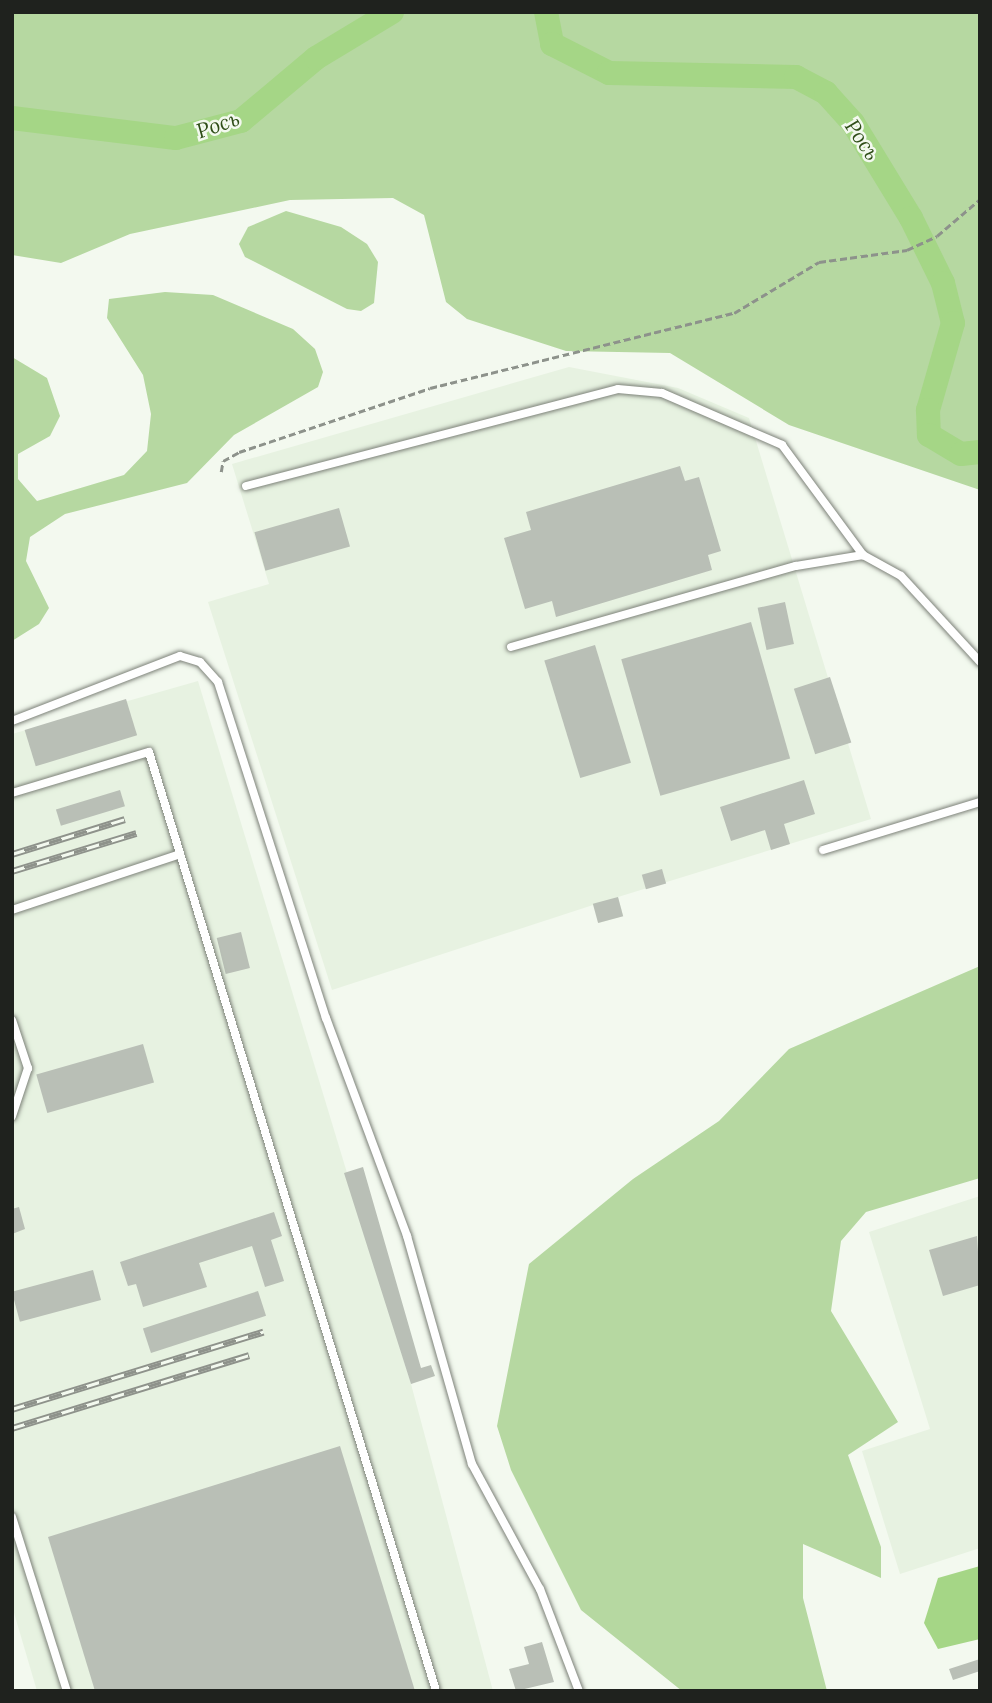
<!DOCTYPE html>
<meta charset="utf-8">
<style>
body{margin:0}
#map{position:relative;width:992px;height:1703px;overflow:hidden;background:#f3f9ef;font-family:Lora,serif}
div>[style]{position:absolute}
.built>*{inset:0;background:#e7f2e1}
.green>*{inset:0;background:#b6d8a1}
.water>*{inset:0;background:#a5d686}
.river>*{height:24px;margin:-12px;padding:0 12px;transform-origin:12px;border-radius:12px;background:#a5d686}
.building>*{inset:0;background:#b9bfb6;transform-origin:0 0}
.path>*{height:2.5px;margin-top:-1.25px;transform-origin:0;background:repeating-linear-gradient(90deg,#8d928b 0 7px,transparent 0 10.5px)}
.roads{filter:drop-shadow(0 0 2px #7d8279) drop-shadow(0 0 2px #7d8279)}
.lane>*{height:8px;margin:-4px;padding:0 4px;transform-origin:4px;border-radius:4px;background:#fff}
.rail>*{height:7px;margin-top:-3.5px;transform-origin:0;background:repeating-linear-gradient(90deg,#f3f9ef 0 13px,#8e928b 0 26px);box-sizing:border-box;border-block:2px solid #8e928b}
span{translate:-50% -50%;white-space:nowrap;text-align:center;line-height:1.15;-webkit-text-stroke:5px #f3f9ef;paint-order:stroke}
.water-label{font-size:21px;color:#2f4e18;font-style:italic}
.frame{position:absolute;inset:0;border:14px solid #1f221e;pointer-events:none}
</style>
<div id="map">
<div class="built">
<i style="clip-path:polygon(569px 367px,678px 388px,749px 418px,871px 819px,618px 897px,623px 916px,599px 923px,593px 905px,332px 990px,208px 602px,269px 584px,232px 464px)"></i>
<i style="clip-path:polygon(198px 681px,411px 1384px,493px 1691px,37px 1691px,12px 1606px,12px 734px)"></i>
<i style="clip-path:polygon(980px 1196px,980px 1548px,900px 1574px,862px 1451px,930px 1429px,869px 1232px)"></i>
</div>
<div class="green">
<i style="clip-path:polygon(12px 12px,980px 12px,980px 490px,789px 425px,670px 353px,566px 351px,467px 319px,446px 302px,424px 215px,393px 198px,290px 200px,130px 234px,61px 263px,12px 255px)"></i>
<i style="clip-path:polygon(286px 211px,341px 227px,367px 244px,378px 262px,374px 303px,361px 311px,347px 309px,245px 257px,239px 244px,248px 227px)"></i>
<i style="clip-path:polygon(165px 292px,213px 295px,293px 329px,315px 349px,323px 372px,318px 387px,234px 435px,187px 483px,65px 514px,30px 537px,26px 561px,49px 608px,39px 624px,12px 641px,12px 357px,47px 378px,60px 416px,50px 436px,18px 454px,18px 479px,37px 501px,124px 475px,147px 451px,151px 414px,143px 375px,107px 318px,109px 299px)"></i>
<i style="clip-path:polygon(980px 966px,980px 1178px,866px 1212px,841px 1241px,831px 1311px,898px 1422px,848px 1455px,881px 1547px,881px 1578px,803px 1544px,803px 1598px,827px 1691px,682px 1691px,581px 1610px,511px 1470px,497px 1426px,529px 1264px,633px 1179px,719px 1121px,789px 1049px)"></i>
</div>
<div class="water">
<i style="clip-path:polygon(980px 1566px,980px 1639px,938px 1649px,924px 1623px,938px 1578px)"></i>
</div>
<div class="river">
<i style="left:546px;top:12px;width:33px;rotate:79deg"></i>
<i style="left:552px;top:44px;width:64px;rotate:27deg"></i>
<i style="left:609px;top:73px;width:187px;rotate:1.2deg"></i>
<i style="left:796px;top:77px;width:34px;rotate:28deg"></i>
<i style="left:826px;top:93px;width:40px;rotate:48deg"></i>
<i style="left:853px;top:123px;width:111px;rotate:58.6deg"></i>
<i style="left:911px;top:218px;width:72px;rotate:63.8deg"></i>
<i style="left:943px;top:283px;width:41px;rotate:76deg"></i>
<i style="left:953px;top:323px;width:91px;rotate:106deg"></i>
<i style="left:928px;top:410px;width:25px;rotate:88deg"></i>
<i style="left:929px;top:435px;width:37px;rotate:31deg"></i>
<i style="left:961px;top:454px;width:19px;rotate:-6deg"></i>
<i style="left:12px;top:118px;width:165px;rotate:7deg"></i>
<i style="left:176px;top:138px;width:67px;rotate:-14.7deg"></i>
<i style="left:241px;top:121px;width:98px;rotate:-40deg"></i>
<i style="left:316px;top:58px;width:89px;rotate:-31.2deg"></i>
</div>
<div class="building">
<i style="clip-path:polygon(680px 466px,685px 481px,699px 477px,721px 551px,708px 555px,712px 570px,556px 617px,552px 601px,525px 609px,504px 538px,531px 530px,526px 512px)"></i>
<i style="left:339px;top:508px;width:40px;height:88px;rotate:74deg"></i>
<i style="left:785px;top:602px;width:43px;height:28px;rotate:78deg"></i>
<i style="left:751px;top:622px;width:142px;height:135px;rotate:74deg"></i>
<i style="left:595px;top:645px;width:123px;height:53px;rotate:73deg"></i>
<i style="left:830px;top:677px;width:69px;height:38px;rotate:72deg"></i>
<i style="left:126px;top:699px;width:38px;height:106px;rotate:73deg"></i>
<i style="clip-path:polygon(804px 780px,815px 814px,784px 824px,790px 844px,771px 850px,765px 830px,731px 841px,720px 807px)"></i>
<i style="left:120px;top:790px;width:17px;height:67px;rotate:73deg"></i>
<i style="left:662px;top:869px;width:15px;height:21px;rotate:74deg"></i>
<i style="left:618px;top:897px;width:20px;height:26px;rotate:75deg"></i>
<i style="left:241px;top:932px;width:37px;height:25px;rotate:76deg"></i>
<i style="left:143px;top:1044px;width:40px;height:111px;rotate:74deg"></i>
<i style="clip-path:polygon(363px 1167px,421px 1368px,431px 1365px,435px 1376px,411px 1384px,344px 1173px)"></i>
<i style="clip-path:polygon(19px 1207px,25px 1229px,12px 1234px,12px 1209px)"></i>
<i style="clip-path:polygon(274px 1212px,282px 1236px,271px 1240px,284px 1281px,265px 1287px,252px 1246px,199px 1263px,207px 1287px,143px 1307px,136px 1284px,128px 1286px,120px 1262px)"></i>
<i style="clip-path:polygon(977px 1236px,980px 1285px,943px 1296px,929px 1250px)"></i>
<i style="left:93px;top:1270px;width:31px;height:84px;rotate:75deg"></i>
<i style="left:258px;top:1291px;width:26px;height:121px;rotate:72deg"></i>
<i style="clip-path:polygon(340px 1446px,415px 1691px,95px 1691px,48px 1537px)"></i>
<i style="clip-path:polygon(542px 1642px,554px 1682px,516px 1691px,509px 1669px,529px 1664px,524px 1647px)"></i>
<i style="clip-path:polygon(980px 1659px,980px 1671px,953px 1680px,949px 1669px)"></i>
</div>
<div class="path">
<i style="left:221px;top:472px;width:11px;rotate:-80deg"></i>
<i style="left:223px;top:461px;width:18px;rotate:-29deg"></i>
<i style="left:239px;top:452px;width:201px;rotate:-18.5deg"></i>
<i style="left:430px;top:388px;width:313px;rotate:-13.9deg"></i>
<i style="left:734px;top:313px;width:99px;rotate:-31deg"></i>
<i style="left:819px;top:262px;width:89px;rotate:-7.8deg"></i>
<i style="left:907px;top:250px;width:33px;rotate:-25deg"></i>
<i style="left:937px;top:236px;width:57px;rotate:-40.7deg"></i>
</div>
<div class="roads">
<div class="lane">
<i style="left:246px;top:486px;width:384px;rotate:-14.6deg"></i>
<i style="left:618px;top:389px;width:44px;rotate:5.2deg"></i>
<i style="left:662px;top:393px;width:131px;rotate:23.4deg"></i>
<i style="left:782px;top:445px;width:137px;rotate:53.6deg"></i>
<i style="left:863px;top:555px;width:43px;rotate:28.9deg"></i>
<i style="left:901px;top:576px;width:117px;rotate:47.4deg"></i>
<i style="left:511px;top:647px;width:296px;rotate:-15.9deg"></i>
<i style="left:796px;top:566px;width:68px;rotate:-9.3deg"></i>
<i style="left:12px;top:721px;width:180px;rotate:-21.2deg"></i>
<i style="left:180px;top:656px;width:21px;rotate:17deg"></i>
<i style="left:200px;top:662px;width:27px;rotate:48deg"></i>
<i style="left:218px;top:682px;width:353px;rotate:72.2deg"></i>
<i style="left:326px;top:1018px;width:233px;rotate:69.6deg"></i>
<i style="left:407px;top:1236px;width:237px;rotate:74.1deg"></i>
<i style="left:472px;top:1464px;width:142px;rotate:61.5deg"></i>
<i style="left:540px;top:1589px;width:109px;rotate:69.1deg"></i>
<i style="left:12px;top:793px;width:143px;rotate:-16.7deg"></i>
<i style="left:149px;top:752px;width:982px;rotate:73deg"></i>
<i style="left:823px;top:850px;width:164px;rotate:-17deg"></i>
<i style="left:12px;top:910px;width:177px;rotate:-18.4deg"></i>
<i style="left:12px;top:1020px;width:51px;rotate:71.6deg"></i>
<i style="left:28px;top:1068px;width:51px;rotate:108.4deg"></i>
<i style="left:12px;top:1517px;width:182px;rotate:72.5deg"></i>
</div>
</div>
<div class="rail">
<i style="left:12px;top:854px;width:118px;rotate:-17.2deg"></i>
<i style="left:12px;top:871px;width:130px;rotate:-17deg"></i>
<i style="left:12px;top:1409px;width:263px;rotate:-17.1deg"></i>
<i style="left:12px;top:1428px;width:248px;rotate:-17.1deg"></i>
</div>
<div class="water-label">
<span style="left:218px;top:125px;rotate:-19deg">Рось</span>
<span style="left:862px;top:140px;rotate:56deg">Рось</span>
</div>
<div class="frame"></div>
</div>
